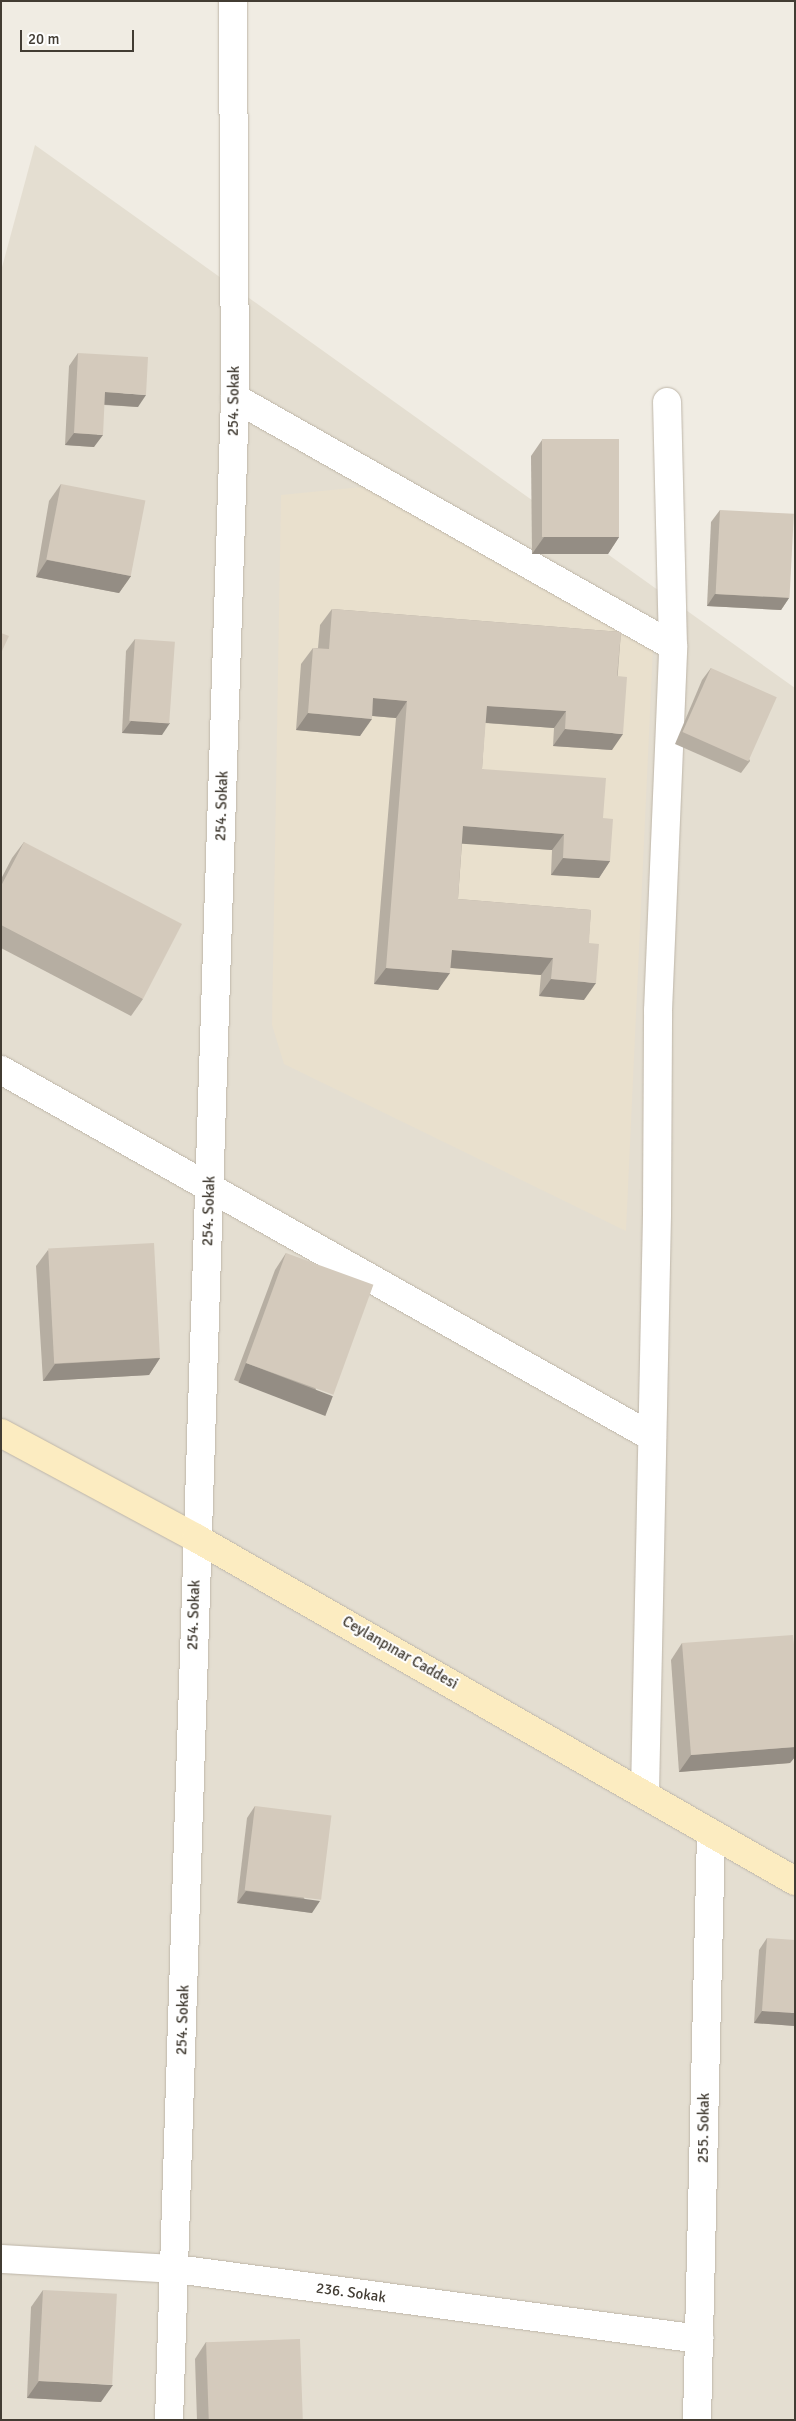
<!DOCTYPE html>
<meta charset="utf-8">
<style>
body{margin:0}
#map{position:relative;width:796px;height:2421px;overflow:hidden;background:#f0ece3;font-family:Signika,sans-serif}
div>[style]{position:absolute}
.residential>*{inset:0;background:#e4ded1}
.education>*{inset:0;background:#e9e0cd}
.roads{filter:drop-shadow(0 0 1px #beb6a9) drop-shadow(0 0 1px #beb6a9)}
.minor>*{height:28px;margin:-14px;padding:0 14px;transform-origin:14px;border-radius:14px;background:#fff}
.secondary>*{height:28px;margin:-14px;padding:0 14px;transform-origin:14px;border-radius:14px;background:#fcecc1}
.wall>*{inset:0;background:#b6aea2}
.shaded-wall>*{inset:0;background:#948d84;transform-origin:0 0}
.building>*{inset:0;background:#d4cabc;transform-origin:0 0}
span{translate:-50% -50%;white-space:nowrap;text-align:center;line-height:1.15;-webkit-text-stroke:4px #fff;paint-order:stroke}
.street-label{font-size:15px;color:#423c33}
.frame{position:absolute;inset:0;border:2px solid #423c33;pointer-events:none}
.scale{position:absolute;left:20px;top:30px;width:114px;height:22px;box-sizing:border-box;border:2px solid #423c33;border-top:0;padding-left:6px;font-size:15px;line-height:18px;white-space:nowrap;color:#423c33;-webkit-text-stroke:4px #fff;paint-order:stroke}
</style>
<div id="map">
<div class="residential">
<i style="clip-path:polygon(35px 145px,795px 688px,795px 2420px,1px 2420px,1px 271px)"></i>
</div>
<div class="education">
<i style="clip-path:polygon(372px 486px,653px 648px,626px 1231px,284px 1064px,272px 1025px,281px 495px)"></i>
</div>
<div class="roads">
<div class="minor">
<i style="left:235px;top:398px;width:503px;rotate:29.52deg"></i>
<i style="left:1px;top:1070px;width:747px;rotate:29.41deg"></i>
<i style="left:645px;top:1793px;width:579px;rotate:-88.81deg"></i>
<i style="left:657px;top:1214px;width:203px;rotate:-89.7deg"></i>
<i style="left:658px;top:1011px;width:365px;rotate:-87.6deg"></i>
<i style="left:673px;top:646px;width:244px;rotate:-91.4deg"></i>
<i style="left:1px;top:2259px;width:175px;rotate:3.3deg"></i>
<i style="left:176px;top:2269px;width:528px;rotate:7.62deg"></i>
<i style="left:169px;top:2420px;width:2023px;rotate:-88.13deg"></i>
<i style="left:235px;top:398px;width:397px;rotate:-90.3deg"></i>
<i style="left:697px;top:2420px;width:584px;rotate:-88.63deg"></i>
</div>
<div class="secondary">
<i style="left:1px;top:1433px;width:221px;rotate:28.3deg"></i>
<i style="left:196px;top:1538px;width:690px;rotate:29.8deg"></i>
</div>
</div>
<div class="wall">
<i style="clip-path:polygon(78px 353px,138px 407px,104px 405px,94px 447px,65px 445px,69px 366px)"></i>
<i style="clip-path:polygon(542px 440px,619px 537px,608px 554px,532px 554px,531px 456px)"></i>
<i style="clip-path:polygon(61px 484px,131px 576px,119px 593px,36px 577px,49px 501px)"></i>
<i style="clip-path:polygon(720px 510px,789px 598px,781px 610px,707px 606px,711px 522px)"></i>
<i style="clip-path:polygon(332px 609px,621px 632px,612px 750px,553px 746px,554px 728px,485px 723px,482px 769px,603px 818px,610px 861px,599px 878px,551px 875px,552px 850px,462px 843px,458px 899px,591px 910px,584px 1000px,539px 996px,541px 975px,450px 968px,438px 990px,374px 984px,396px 718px,372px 716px,360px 736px,296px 730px,301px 664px,313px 648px,318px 648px,320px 625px)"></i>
<i style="clip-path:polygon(135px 639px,162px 735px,122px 733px,126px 651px)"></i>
<i style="clip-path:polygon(711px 668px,750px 761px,741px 773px,675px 744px,702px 680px)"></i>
<i style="clip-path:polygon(24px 842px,143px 999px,131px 1016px,1px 948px,1px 879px,12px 858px)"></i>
<i style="clip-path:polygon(48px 1250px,160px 1358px,149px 1375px,43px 1381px,36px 1266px)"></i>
<i style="clip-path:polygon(286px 1253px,321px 1413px,234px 1380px,275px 1270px)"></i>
<i style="clip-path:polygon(682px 1643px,795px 1654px,795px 1757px,790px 1763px,679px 1772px,671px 1660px)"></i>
<i style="clip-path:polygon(255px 1806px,312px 1913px,237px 1903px,247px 1818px)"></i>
<i style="clip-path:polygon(767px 1938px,795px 2026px,754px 2023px,759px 1950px)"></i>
<i style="clip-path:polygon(43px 2290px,101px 2402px,27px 2398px,31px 2307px)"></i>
<i style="clip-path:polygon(206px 2342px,303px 2420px,197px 2420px,195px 2359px)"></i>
</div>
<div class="shaded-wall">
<i style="clip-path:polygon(105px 392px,146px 395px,138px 407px,96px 404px)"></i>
<i style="clip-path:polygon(74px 433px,103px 435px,94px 447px,65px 445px)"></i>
<i style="clip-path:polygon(544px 537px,619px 537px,608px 554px,532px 554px)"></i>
<i style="clip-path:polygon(47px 560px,131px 576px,119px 593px,36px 577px)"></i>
<i style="clip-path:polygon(715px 594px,789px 598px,781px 610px,707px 606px)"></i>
<i style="clip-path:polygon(373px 698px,407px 701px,396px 718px,362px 715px)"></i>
<i style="clip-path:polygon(487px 706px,566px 711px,554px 728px,475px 722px)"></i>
<i style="clip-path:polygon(308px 713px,372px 719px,360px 736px,296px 730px)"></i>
<i style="clip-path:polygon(131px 721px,170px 723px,162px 735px,122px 733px)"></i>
<i style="clip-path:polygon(565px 729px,623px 734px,612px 750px,553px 746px)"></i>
<i style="clip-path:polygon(463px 826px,564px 834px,552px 850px,452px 843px)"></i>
<i style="clip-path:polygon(563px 858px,610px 861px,599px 878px,551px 875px)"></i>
<i style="clip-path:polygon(452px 950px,553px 958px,541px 975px,440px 967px)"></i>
<i style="clip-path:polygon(386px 968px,450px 973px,438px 990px,374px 984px)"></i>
<i style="clip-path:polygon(551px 979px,596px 983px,584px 1000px,539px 996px)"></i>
<i style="clip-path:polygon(160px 1358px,149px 1375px,43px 1381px,55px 1364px)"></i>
<i style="left:246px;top:1363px;width:93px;height:21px;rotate:21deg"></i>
<i style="clip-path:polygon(795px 1747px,795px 1757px,790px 1763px,679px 1772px,691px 1755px)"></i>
<i style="clip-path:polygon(246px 1891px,320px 1901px,312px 1913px,237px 1903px)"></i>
<i style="clip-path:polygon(762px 2011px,795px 2013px,795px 2026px,754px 2023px)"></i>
<i style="clip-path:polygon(39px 2381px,113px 2385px,101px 2402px,27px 2398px)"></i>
</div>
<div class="building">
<i style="clip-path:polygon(78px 353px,148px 357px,146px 395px,105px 392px,103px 435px,74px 433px)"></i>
<i style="left:619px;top:439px;width:98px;height:77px;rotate:90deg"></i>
<i style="left:61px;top:484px;width:86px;height:77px;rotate:11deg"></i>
<i style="left:720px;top:510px;width:74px;height:84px;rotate:3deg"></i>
<i style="clip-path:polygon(332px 609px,621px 632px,617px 676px,627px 677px,623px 734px,565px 729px,566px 711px,487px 706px,482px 769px,606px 778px,603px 818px,613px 819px,610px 861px,563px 858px,564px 834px,463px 826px,458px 899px,591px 910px,589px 943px,599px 944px,596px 983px,551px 979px,553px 958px,452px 950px,450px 973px,386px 968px,407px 701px,373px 698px,372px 719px,308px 713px,313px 648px,329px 649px)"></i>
<i style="clip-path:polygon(1px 633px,9px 636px,1px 653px)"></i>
<i style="left:135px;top:639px;width:40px;height:82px;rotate:4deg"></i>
<i style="left:711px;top:668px;width:72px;height:70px;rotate:24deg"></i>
<i style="clip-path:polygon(24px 842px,182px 924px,143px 999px,1px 925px,1px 886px)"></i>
<i style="left:154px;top:1243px;width:115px;height:106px;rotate:87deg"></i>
<i style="left:286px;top:1253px;width:93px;height:117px;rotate:20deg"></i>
<i style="clip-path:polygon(793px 1635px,795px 1654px,795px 1747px,691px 1755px,682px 1643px)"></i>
<i style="left:255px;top:1806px;width:77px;height:85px;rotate:7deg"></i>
<i style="clip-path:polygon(767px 1938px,795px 1940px,795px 2013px,762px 2011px)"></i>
<i style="left:43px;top:2290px;width:74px;height:91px;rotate:3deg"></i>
<i style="left:300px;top:2339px;width:81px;height:94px;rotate:88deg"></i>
</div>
<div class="street-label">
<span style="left:234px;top:401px;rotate:-89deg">254. Sokak</span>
<span style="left:222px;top:806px;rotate:-88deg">254. Sokak</span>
<span style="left:209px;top:1211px;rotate:-88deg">254. Sokak</span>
<span style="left:194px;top:1615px;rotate:-88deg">254. Sokak</span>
<span style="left:400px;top:1653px;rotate:30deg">Ceylanpınar Caddesi</span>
<span style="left:183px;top:2020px;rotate:-88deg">254. Sokak</span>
<span style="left:704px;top:2128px;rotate:-89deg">255. Sokak</span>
<span style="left:351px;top:2293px;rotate:8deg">236. Sokak</span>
</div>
<div class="frame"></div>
<div class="scale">20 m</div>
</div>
